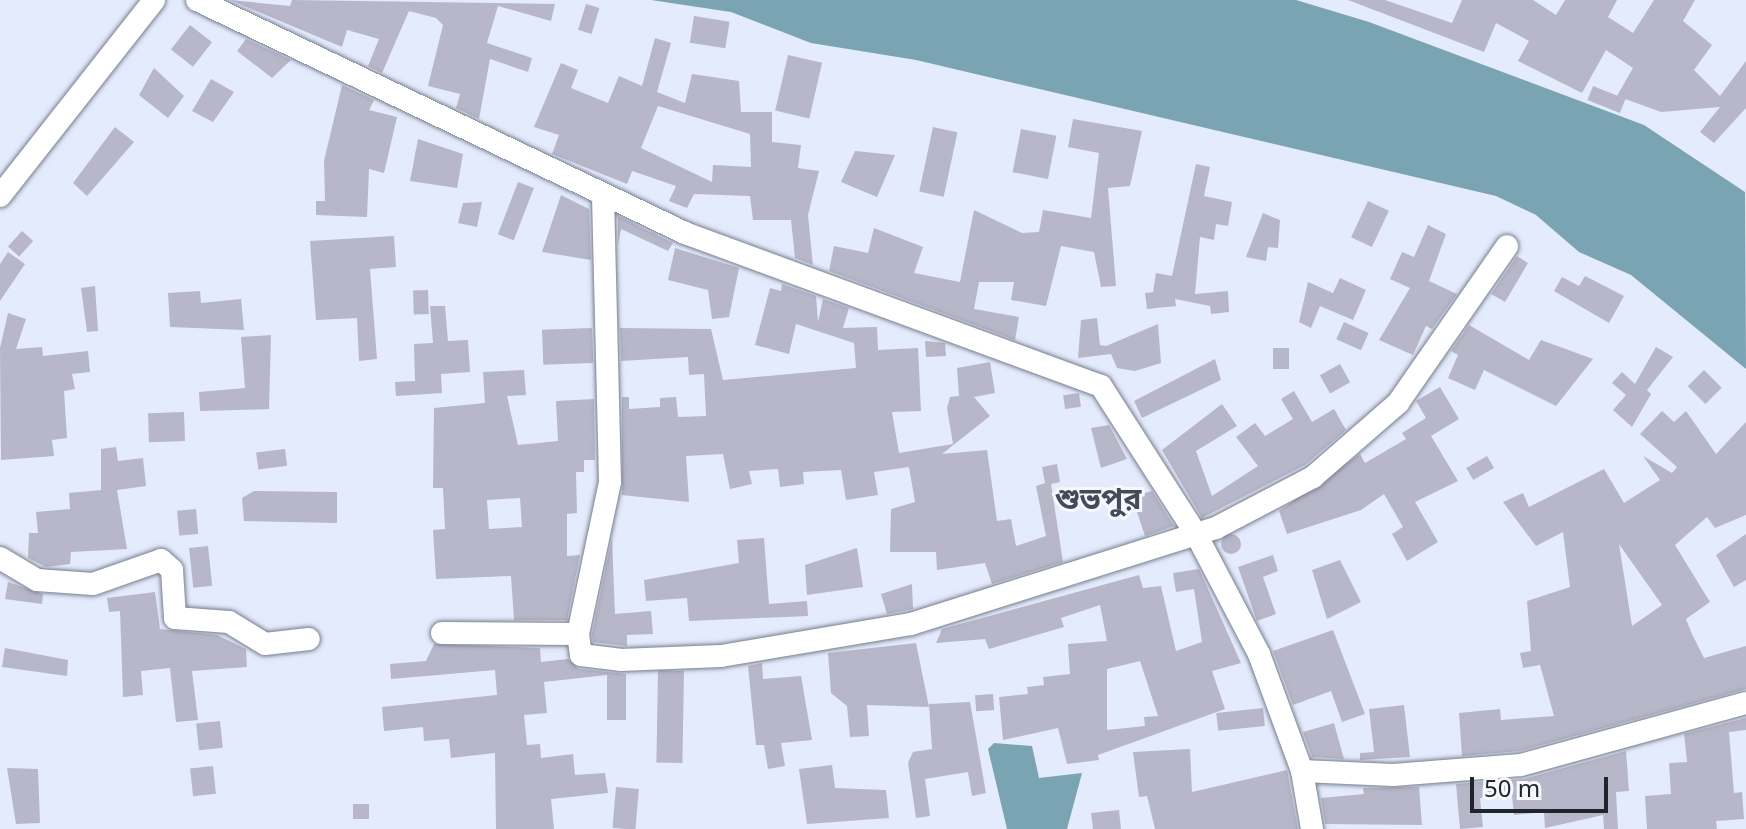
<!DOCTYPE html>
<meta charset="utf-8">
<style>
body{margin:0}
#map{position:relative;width:1746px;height:829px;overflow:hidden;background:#e3ebfc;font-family:Georgia,"Noto Sans Bengali",serif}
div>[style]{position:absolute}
.water>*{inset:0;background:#7ba4b2}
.building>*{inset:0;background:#b8b7c9;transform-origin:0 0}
.round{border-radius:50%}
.roads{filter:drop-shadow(0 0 2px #767e8d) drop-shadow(0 0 2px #767e8d)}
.minor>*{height:22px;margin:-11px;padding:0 11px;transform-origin:11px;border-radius:11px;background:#fff}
span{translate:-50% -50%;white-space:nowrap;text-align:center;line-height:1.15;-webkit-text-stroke:6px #f6f8fc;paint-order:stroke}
.district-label{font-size:30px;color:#444b58;font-weight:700}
.scale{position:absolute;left:1470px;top:777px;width:138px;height:36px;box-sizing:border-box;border:4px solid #21242a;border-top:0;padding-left:10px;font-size:24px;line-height:28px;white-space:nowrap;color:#21242a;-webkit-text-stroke:6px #f6f8fc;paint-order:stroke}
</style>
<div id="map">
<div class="water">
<i style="clip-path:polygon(651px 0,1296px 0,1369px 22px,1644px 125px,1745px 192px,1746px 369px,1631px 275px,1579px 252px,1536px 215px,1496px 196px,916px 60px,811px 43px,731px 12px)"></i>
<i style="clip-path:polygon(994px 743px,1032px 746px,1039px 778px,1082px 773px,1067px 829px,1007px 829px,988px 749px)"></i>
</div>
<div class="building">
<i style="clip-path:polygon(230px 0,290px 6px,292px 0,555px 4px,551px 21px,498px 6px,487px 43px,532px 58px,528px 72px,490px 59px,479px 119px,456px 108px,460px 94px,428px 86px,443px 25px,436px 18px,409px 11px,382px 73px,368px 66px,379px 39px,347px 30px,342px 47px)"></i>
<i style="clip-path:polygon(1348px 0,1385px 0,1452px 23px,1462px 0,1533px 0,1556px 15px,1565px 0,1617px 0,1608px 17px,1633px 33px,1654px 0,1695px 0,1683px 21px,1712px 45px,1694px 70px,1720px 96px,1746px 61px,1746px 108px,1714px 143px,1700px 132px,1720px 107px,1661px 112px,1617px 96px,1633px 68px,1606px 50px,1582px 93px,1518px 61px,1529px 41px,1496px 23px,1484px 52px)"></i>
<i style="left:586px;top:4px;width:14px;height:27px;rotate:17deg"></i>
<i style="left:694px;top:16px;width:36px;height:27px;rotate:9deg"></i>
<i style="left:190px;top:25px;width:28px;height:31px;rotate:38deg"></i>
<i style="clip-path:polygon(evenodd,655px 38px,671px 43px,657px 92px,685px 103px,692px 74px,739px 81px,741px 112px,772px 112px,772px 142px,801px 145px,798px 168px,819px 171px,808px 215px,813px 265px,795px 258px,791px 220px,753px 220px,750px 196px,694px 194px,687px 208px,669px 201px,676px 186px,632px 171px,627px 184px,552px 154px,559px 135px,534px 127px,561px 63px,578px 70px,571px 88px,608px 103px,619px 76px,642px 86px,655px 38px,658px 106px,750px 134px,751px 167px,713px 165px,712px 182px,641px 148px,658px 106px)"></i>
<i style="clip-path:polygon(246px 39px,291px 60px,272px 78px,237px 51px)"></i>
<i style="left:788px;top:55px;width:35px;height:57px;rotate:13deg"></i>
<i style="clip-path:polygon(154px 68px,184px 96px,168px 118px,139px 95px)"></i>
<i style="clip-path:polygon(211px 79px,234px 92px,213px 122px,192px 111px)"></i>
<i style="clip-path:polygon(342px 85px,374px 100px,369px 110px,397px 117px,384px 173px,369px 169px,367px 217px,316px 215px,316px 201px,325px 201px,324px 161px)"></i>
<i style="left:1593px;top:86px;width:35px;height:15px;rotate:22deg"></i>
<i style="clip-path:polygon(1073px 119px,1142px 131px,1130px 186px,1108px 188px,1116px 286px,1101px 287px,1094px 252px,1061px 246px,1046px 306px,1011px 300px,1014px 282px,979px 282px,974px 309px,1019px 317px,1015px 340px,829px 271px,834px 246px,868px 253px,874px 228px,923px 247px,914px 273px,960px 282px,974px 210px,1022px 233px,1039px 232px,1043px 210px,1091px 218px,1099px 153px,1068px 147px)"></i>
<i style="clip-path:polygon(115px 127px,134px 142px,87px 196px,73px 183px)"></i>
<i style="left:933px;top:127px;width:25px;height:66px;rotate:12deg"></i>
<i style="left:1021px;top:129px;width:36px;height:44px;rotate:11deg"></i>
<i style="clip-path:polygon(418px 139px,463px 154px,457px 188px,410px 181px)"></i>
<i style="clip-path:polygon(855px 151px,895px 155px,877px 197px,841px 182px)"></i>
<i style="clip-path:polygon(1196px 164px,1210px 167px,1204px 196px,1232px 202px,1228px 226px,1216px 224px,1214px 240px,1200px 237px,1195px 294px,1228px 291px,1229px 312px,1211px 314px,1210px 306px,1175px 299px,1176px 306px,1147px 309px,1145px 293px,1153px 292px,1156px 273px,1172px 276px)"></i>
<i style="left:518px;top:182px;width:17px;height:56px;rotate:21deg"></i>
<i style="clip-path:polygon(561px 195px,589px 209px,591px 260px,542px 252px)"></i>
<i style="left:1368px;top:201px;width:23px;height:40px;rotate:25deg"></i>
<i style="clip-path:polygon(482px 202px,477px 227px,458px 223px,463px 203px)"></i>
<i style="clip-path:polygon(1263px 213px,1280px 220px,1278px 248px,1268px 247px,1266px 261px,1246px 257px)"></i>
<i style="clip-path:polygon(618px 216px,673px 243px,668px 251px,621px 229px,618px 245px)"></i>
<i style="clip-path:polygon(1428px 225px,1446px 234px,1429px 281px,1457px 294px,1432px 329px,1426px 326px,1413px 355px,1379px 340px,1410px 288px,1390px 279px,1402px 252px,1414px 257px)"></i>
<i style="left:22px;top:231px;width:15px;height:21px;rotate:42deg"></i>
<i style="clip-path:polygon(394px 236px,396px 267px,370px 269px,377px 359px,359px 361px,357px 318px,316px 320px,310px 241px)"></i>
<i style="clip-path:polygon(675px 248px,739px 268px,729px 317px,712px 319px,708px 290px,668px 280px)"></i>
<i style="clip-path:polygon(8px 252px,25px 264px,0 301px,0 264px)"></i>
<i style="clip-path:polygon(1517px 256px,1528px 263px,1505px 302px,1491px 294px)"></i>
<i style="clip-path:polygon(1585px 276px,1624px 296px,1609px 323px,1554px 291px,1562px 277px,1579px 286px)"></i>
<i style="clip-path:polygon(1340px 278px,1366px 290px,1353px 320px,1320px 306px,1311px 328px,1299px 322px,1308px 282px,1333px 293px)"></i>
<i style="clip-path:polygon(782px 284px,816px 296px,818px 322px,823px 299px,849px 308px,843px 328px,877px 327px,878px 350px,918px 348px,921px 411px,892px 412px,899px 453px,953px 444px,947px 408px,950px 397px,959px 396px,957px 368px,990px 362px,995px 393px,974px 397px,990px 416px,942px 454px,987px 450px,997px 521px,1011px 519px,1016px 546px,1046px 536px,1036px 486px,1045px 483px,1042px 467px,1057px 464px,1060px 482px,1051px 484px,1063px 562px,992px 584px,985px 563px,937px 570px,936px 552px,890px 552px,891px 509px,915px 502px,909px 467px,874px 472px,878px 495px,846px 500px,841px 470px,803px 472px,804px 484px,780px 487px,778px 469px,749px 471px,752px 484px,730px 489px,723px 454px,686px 456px,689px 502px,622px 495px,622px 397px,629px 397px,629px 409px,660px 407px,660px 398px,676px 397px,678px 417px,706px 416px,704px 374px,689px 375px,688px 357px,621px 361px,620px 328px,711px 329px,723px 380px,856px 368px,854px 343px,796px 324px,789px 354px,755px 345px,770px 288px,781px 291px)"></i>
<i style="clip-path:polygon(95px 286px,98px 331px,87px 332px,81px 288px)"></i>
<i style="left:428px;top:290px;width:24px;height:15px;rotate:88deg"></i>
<i style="clip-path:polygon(200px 291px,201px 303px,241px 299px,244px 330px,170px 327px,168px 293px)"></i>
<i style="clip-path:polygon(430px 306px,445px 306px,448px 341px,468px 340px,470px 372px,441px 374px,442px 393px,396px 396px,395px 382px,415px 381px,414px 344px,433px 343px)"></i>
<i style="clip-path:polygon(8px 313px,26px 319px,16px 349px,42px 347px,43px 356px,88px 351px,90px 372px,72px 374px,75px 389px,64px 391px,67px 438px,52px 440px,54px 456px,1px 460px,0 348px)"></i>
<i style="clip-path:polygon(1097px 318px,1100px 345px,1106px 346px,1158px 324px,1161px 363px,1135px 371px,1117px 368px,1111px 354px,1078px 358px,1081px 320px)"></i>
<i style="left:1344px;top:322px;width:27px;height:19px;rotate:24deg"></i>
<i style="clip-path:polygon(1469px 325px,1529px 360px,1541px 340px,1593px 359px,1556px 406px,1484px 370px,1475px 390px,1448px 378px,1458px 355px,1451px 351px)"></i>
<i style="left:592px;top:328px;width:35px;height:50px;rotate:88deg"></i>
<i style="clip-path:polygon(271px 335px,269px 409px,200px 411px,199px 392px,245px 388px,241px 337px)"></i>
<i style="clip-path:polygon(925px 341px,945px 343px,946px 356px,926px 357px)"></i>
<i style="clip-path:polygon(1656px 347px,1673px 357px,1647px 390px,1651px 394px,1632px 427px,1613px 410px,1626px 395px,1612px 383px,1622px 372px,1635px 384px)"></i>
<i style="left:1273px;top:348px;width:16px;height:21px"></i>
<i style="clip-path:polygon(1215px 359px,1221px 380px,1142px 418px,1134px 401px)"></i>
<i style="left:1340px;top:364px;width:21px;height:23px;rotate:61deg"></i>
<i style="clip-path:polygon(evenodd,524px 370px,526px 395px,507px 396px,518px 445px,558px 441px,556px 401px,594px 399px,595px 460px,584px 460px,584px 472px,576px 472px,577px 513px,567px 514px,567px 556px,580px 555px,567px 620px,514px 620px,511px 576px,436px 579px,433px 530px,445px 529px,443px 488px,433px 488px,434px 408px,485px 403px,483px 372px,524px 370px,520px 498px,522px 527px,489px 529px,487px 500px,520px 498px)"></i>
<i style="left:1704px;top:370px;width:25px;height:23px;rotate:45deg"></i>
<i style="clip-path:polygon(1440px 387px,1459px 419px,1431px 436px,1458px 481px,1415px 502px,1438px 542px,1407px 561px,1392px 534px,1403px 527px,1384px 494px,1361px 510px,1287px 534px,1279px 511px,1360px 454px,1365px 463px,1406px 439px,1402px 433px,1426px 418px,1416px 401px)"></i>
<i style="clip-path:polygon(1294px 391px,1312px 422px,1334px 409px,1346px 430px,1305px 465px,1202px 518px,1162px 450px,1222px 404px,1237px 426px,1196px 451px,1212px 496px,1258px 466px,1236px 437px,1255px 423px,1265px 436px,1293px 419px,1281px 399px)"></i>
<i style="left:1079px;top:393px;width:14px;height:16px;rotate:82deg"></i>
<i style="clip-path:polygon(evenodd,1662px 411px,1674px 422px,1686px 411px,1716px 454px,1746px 422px,1746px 515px,1715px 528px,1707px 517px,1675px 545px,1710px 602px,1686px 619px,1692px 634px,1704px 658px,1746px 646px,1746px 689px,1519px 751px,1462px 756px,1459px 713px,1500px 709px,1501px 720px,1554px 716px,1540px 665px,1523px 668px,1520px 653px,1531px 651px,1527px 601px,1570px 587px,1563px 532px,1536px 546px,1503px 502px,1523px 493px,1529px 507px,1604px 469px,1624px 503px,1660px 480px,1643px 456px,1672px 473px,1677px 467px,1640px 434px,1662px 411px,1619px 544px,1662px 605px,1632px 626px,1619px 544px)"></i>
<i style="left:184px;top:412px;width:29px;height:36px;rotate:88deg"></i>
<i style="clip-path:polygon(1109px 425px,1127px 459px,1101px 468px,1091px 428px)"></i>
<i style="clip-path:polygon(116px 447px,118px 461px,143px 458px,146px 486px,117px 490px,127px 549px,71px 552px,70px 564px,46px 567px,28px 558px,29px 533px,38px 533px,36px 512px,70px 509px,69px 493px,101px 490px,101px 449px)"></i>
<i style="left:285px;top:449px;width:17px;height:29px;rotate:83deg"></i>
<i style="left:1487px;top:456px;width:14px;height:24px;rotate:60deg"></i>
<i style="clip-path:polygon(254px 491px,337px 492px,337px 523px,244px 521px,242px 498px)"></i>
<i style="clip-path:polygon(1152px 491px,1174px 526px,1145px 536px,1132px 497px)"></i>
<i style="left:196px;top:509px;width:25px;height:19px;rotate:85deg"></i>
<i class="round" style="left:1221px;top:534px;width:20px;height:20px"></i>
<i style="clip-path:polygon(1746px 534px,1746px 580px,1734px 587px,1716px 555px)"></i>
<i style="clip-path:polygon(612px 538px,615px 614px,651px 611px,653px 634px,627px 635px,627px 646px,593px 642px,592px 634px)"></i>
<i style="clip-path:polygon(764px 538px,769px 604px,807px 601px,808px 616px,689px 621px,687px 598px,646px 601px,644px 580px,739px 563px,737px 540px)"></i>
<i style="left:208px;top:546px;width:40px;height:19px;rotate:84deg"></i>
<i style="clip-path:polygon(857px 548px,863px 587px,807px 595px,805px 565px)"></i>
<i style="clip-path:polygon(1273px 555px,1278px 571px,1263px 577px,1276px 614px,1257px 621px,1238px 567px)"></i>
<i style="clip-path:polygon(1340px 560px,1361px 602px,1327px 619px,1312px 570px)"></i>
<i style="clip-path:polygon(evenodd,1199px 569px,1241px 663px,1212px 671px,1225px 709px,1098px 755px,1099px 760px,1067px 764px,1058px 728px,1003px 740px,999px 697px,1028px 694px,1027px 687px,1044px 685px,1043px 677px,1070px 674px,1068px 644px,1107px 641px,1100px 605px,1061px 618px,1064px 627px,989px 649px,985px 639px,936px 643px,942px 629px,1139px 575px,1143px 588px,1161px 586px,1176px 651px,1202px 642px,1194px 589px,1176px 592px,1173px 573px,1199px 569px,1140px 661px,1158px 716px,1144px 717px,1145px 726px,1107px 730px,1107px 669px,1140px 661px)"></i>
<i style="clip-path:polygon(8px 582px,43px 594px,42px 604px,5px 599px)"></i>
<i style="clip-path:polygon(912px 584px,913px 609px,887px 614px,881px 594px)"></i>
<i style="clip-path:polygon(155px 592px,160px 629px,217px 635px,246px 649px,247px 667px,192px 671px,198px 720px,176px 722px,170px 668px,141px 671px,143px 695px,123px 697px,120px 611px,109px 612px,107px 598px)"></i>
<i style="clip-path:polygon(1333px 630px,1365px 714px,1342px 722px,1331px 691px,1293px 705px,1273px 651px)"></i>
<i style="clip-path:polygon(916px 643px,929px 707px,867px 705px,869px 736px,850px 737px,847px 706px,831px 693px,828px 653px)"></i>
<i style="clip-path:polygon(434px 644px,540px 648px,541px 662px,568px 659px,579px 669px,626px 674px,626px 720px,607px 720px,607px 675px,544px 682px,547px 713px,524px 715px,527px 745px,540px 744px,541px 758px,573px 754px,575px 775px,605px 773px,608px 793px,551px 799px,554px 829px,496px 829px,495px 753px,451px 758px,449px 739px,424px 741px,423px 727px,384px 731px,382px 707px,497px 695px,495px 670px,391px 679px,390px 664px,426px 661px)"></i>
<i style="clip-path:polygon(5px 648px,68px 660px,67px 676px,2px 667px)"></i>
<i style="clip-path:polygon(762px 663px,763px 679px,801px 676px,812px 740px,781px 743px,785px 766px,768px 769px,764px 745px,756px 745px,748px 666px)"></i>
<i style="left:684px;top:671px;width:92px;height:26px;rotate:91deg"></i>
<i style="left:993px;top:694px;width:16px;height:18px;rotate:86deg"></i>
<i style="clip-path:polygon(970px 702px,986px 793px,972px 796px,968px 772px,925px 779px,930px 816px,916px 818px,908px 763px,913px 752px,932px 749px,929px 704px)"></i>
<i style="clip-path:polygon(1404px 705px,1410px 757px,1360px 760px,1360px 753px,1374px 752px,1369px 709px)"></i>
<i style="left:1263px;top:708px;width:18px;height:47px;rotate:84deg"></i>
<i style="clip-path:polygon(1746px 718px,1746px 730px,1729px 732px,1734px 793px,1742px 792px,1744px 819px,1716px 821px,1717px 829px,1647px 829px,1645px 796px,1671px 794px,1669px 763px,1687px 762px,1684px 734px)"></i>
<i style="left:220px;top:721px;width:27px;height:24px;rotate:84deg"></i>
<i style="clip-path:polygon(1334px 723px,1344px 759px,1312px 757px,1303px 732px)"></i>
<i style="clip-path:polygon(1190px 749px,1192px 792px,1287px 770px,1298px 829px,1155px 829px,1147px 796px,1139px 797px,1133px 752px)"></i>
<i style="clip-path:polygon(1626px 751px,1629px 791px,1616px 792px,1618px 829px,1604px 829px,1603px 815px,1545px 828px,1544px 812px,1514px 815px,1512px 796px,1480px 798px,1483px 827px,1460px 829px,1456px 784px,1524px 779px)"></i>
<i style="clip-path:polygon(832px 765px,835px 788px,886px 790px,889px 818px,807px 824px,799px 769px)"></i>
<i style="left:213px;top:766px;width:28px;height:23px;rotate:84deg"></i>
<i style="clip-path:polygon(7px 768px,38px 769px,40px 823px,16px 824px)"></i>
<i style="left:616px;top:787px;width:23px;height:41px;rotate:5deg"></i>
<i style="clip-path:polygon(1419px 787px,1422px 825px,1325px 824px,1321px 798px,1364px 794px,1363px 788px)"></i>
<i style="left:353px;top:804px;width:16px;height:15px"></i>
<i style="clip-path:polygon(1119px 810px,1121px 829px,1093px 829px,1091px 813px)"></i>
</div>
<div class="roads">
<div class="minor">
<i style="left:197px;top:0;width:541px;rotate:25.52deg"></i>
<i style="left:685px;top:233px;width:443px;rotate:20.2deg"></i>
<i style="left:1101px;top:386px;width:176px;rotate:57.3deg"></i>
<i style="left:1196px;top:534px;width:136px;rotate:62.3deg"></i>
<i style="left:1259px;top:654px;width:125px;rotate:69.8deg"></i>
<i style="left:1302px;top:771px;width:59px;rotate:80.2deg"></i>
<i style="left:0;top:196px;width:249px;rotate:-51.8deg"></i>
<i style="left:0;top:558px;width:43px;rotate:30.7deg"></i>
<i style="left:37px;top:580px;width:56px;rotate:4.1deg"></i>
<i style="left:93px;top:584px;width:72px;rotate:-19.4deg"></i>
<i style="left:161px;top:560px;width:15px;rotate:42deg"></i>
<i style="left:172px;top:570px;width:48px;rotate:86.4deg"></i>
<i style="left:175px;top:618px;width:54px;rotate:4.2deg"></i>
<i style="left:229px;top:622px;width:42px;rotate:31.4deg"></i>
<i style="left:265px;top:644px;width:44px;rotate:-6.5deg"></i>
<i style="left:442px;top:633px;width:136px;rotate:0.4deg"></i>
<i style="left:578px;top:634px;width:21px;rotate:82deg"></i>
<i style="left:581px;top:655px;width:39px;rotate:7deg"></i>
<i style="left:620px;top:660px;width:101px;rotate:-2.3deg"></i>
<i style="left:721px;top:656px;width:193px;rotate:-9.6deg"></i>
<i style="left:911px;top:624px;width:320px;rotate:-17.5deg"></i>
<i style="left:1216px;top:528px;width:110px;rotate:-27.7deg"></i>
<i style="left:1313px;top:477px;width:113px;rotate:-41deg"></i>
<i style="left:1398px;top:403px;width:191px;rotate:-55.2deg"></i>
<i style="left:578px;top:634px;width:155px;rotate:-78.1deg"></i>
<i style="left:610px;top:482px;width:288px;rotate:-91.4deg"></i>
<i style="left:1302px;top:771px;width:91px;rotate:2.5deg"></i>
<i style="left:1393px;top:775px;width:128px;rotate:-4.5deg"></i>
<i style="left:1521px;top:765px;width:233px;rotate:-15.4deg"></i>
</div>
</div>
<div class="district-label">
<span style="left:1098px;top:501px">শুভপুর</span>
</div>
<div class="scale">50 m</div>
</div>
